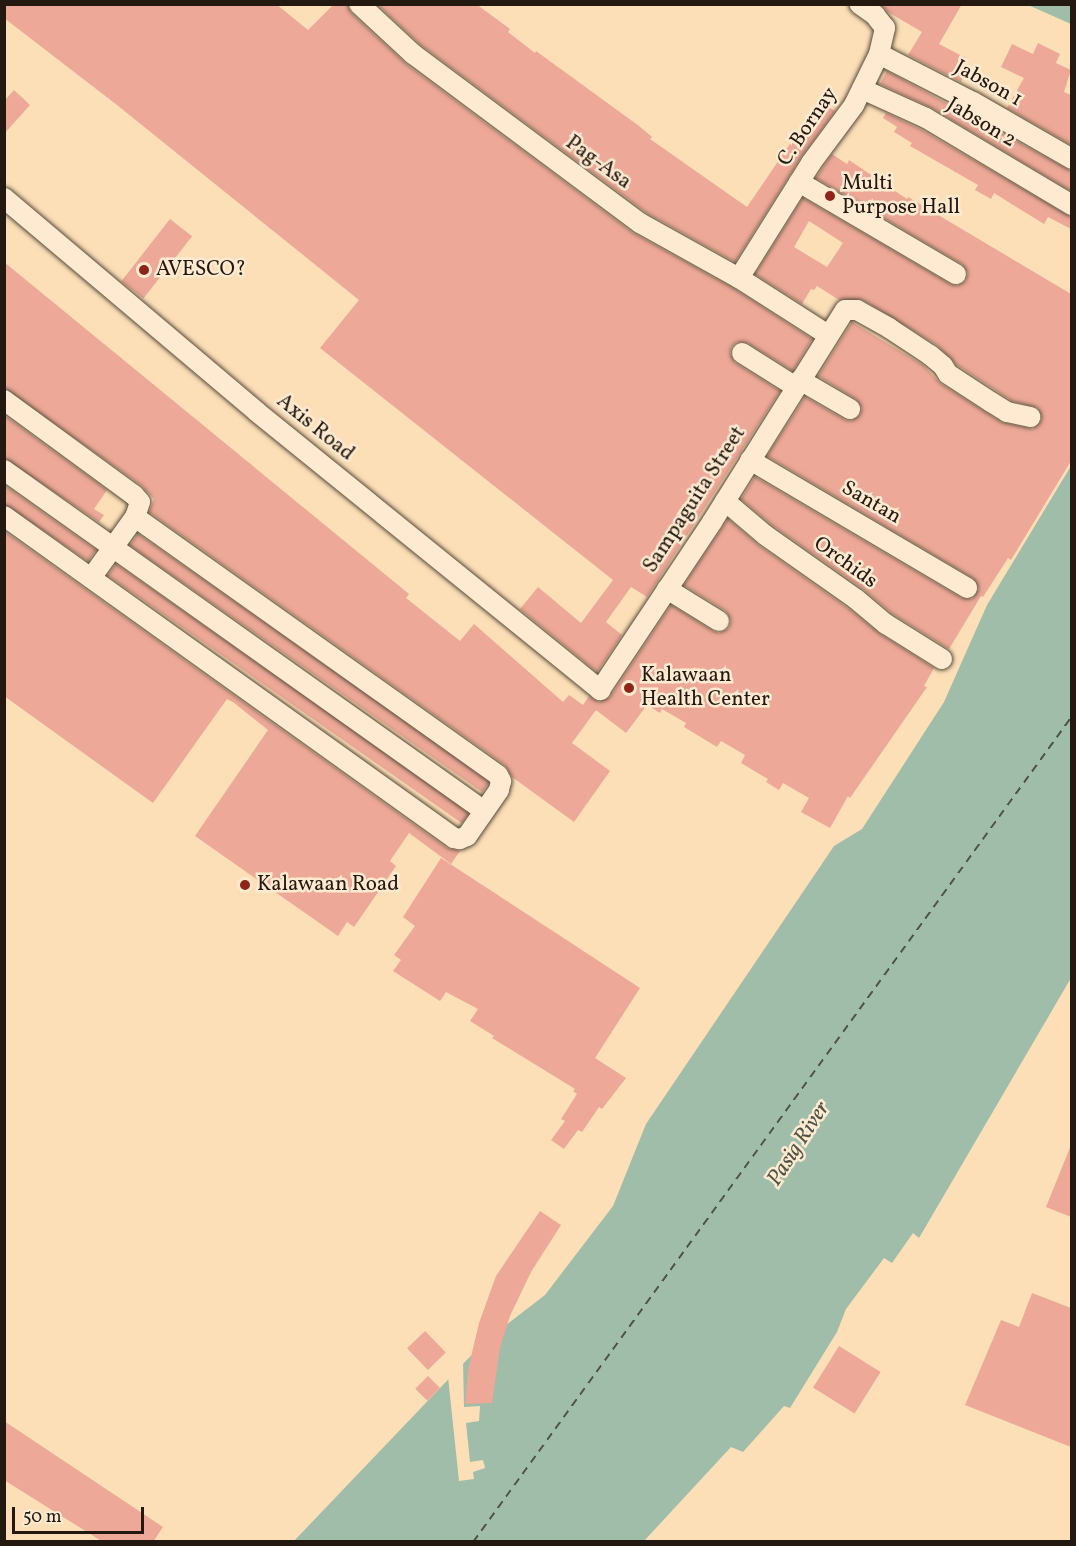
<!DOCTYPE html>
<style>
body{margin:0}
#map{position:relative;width:1076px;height:1546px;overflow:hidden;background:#fcdfb7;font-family:Vollkorn,serif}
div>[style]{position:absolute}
.water>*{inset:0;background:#a0bdaa}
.pier>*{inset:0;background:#fcdfb7}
.ferry>*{height:1.5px;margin-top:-0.75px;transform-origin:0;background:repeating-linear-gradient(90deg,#4f5246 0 8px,transparent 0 14px)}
.building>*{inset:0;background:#eda897;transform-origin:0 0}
.roads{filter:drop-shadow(0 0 2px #594a3a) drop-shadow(0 0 2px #594a3a)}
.minor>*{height:20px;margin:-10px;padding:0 10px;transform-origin:10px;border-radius:10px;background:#fdead0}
.dots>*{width:16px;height:16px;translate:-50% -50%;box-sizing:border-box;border:3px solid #fdead0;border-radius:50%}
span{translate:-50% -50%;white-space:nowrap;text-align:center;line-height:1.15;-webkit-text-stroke:5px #fdead0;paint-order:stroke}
.street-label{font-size:21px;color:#231910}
.poi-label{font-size:21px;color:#231910}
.left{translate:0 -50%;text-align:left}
.water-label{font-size:22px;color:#4f5246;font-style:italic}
.frame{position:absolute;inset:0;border:6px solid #231910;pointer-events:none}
.scale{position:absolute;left:12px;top:1507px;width:132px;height:27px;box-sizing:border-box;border:3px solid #231910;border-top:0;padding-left:8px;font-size:18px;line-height:21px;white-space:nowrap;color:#231910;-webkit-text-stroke:4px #fdead0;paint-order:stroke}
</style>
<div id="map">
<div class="water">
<i style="clip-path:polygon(1028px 5px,1071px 5px,1071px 24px)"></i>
<i style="clip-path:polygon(1071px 466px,1071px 978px,919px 1238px,913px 1233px,892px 1263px,884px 1258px,846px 1309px,837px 1332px,790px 1408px,784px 1406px,743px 1452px,731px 1447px,644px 1541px,293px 1542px,484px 1342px,545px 1295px,613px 1206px,646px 1124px,834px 846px,862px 829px,944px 702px,987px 605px)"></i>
</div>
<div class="pier">
<i style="clip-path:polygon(463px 1361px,464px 1407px,480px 1406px,479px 1421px,466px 1423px,470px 1462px,483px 1460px,485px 1468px,473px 1472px,474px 1479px,459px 1481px,448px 1377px)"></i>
</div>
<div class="ferry">
<i style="left:473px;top:1542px;width:1020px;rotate:-54.05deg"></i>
</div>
<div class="building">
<i style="clip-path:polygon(4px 4px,276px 4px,308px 30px,334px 4px,347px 4px,351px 13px,406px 64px,633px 233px,733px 288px,812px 339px,793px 371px,748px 343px,737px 342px,732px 346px,730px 353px,735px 363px,780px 391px,647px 597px,631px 587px,606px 622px,622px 635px,597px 672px,520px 609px,538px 587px,581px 623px,613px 580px,320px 348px,359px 300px,117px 105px,4px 18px)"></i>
<i style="clip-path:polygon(377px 4px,476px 4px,510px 29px,508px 32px,535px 53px,536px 51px,639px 126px,652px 137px,650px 139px,747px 207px,819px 101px,835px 111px,801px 157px,735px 262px,647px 213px,421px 45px)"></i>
<i style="clip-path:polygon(881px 4px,962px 4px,939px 44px,966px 58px,959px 73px,964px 75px,961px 82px,908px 55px,922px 32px,888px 12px)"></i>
<i style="clip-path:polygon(1038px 43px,1060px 54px,1056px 63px,1071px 70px,1064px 92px,1071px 95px,1071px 145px,1007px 108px,1024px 78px,1001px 67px,1012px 44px,1033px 54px)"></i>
<i style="clip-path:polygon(887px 71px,1071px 171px,1071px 191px,932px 108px,880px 84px)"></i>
<i style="clip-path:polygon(14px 90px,30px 105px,4px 134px,4px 101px)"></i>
<i style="clip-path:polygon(886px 113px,920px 129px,1071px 217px,1071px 229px,1048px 217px,1044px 224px,994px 193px,991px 199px,975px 190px,978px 185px,910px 146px,912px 143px,894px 132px,897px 127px,883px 118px)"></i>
<i style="clip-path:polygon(evenodd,832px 154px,847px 164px,849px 160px,907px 199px,908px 197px,1071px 294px,1071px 461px,1011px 560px,1008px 558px,983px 597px,981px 596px,949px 649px,893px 614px,863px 589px,772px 525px,741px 499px,755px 477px,961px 598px,972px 599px,979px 589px,973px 578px,767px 456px,805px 397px,845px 420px,851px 421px,860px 415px,862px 408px,856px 399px,818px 376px,852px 322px,923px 365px,941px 384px,1001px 422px,1033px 429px,1042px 420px,1038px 408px,1012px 401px,957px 365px,937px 345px,863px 300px,839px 300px,817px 286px,814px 290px,811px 289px,802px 304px,755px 274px,803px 198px,950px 284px,957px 286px,966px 281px,968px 273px,962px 264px,816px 178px,832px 154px,809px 221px,843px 243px,827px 267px,794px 247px,809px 221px)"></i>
<i style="left:170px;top:219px;width:28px;height:79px;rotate:38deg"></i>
<i style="clip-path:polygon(4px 262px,409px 594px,406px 598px,460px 641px,474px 624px,563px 702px,569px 695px,583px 705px,589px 696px,599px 702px,610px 697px,671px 605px,713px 631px,719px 633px,729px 628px,731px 621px,726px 611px,684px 585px,728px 519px,758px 545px,849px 609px,880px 634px,934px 668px,924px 686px,927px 687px,850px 798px,848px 796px,830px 828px,801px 812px,809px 798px,783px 783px,779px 790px,766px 782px,768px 779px,741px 763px,745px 755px,721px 741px,717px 747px,684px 727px,686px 723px,662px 709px,660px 713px,647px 705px,626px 733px,596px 710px,572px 743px,610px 771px,574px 822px,512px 777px,505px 765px,149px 512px,154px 499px,141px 485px,4px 388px)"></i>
<i style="clip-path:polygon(4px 415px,107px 490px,94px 509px,104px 515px,99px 522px,4px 458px)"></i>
<i style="clip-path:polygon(4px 485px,96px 550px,88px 561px,4px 504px)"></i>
<i style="clip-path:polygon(4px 531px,447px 848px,460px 851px,451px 864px,409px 833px,390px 861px,396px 866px,354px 927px,347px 922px,338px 936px,195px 836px,268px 730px,233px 702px,227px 699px,153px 803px,4px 696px)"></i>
<i style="left:138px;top:534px;width:430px;height:14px;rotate:35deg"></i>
<i style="left:116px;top:564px;width:432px;height:14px;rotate:35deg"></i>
<i style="clip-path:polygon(441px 858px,640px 988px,595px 1058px,626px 1078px,602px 1109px,599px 1107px,582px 1132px,578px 1130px,564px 1149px,551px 1140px,565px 1121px,561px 1119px,577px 1094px,573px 1091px,575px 1089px,492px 1038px,494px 1036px,470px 1021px,478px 1009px,446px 992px,440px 1001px,393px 971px,401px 960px,394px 955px,415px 926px,403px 917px)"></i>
<i style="clip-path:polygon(1071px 1145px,1071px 1217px,1046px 1207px)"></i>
<i style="clip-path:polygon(540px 1211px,561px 1225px,531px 1272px,510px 1316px,500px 1348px,492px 1403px,465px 1404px,468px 1370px,479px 1323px,496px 1276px)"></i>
<i style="clip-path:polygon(1032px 1293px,1071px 1308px,1071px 1447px,965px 1405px,1001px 1320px,1019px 1327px)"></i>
<i style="left:425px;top:1331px;width:30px;height:25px;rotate:46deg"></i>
<i style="left:839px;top:1346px;width:49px;height:49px;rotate:32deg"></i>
<i style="left:428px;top:1376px;width:17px;height:18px;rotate:45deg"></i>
<i style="clip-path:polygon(4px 1421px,163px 1527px,153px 1542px,103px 1542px,4px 1480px)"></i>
</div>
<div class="roads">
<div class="minor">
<i style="left:359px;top:4px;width:74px;rotate:42.8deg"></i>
<i style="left:413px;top:54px;width:283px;rotate:36.7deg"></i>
<i style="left:640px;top:223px;width:113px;rotate:29.1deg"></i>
<i style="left:739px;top:278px;width:106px;rotate:32.6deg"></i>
<i style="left:879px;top:54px;width:106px;rotate:27.1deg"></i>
<i style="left:973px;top:102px;width:114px;rotate:29.9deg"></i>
<i style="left:862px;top:89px;width:70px;rotate:24.4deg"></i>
<i style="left:926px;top:118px;width:170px;rotate:30.8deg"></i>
<i style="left:799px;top:182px;width:182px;rotate:30.4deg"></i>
<i style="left:4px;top:198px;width:331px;rotate:40.2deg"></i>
<i style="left:257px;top:412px;width:442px;rotate:39deg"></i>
<i style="left:600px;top:690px;width:202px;rotate:-56.3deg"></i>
<i style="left:712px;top:522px;width:250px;rotate:-57.9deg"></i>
<i style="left:845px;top:310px;width:12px"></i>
<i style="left:857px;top:310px;width:37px;rotate:29deg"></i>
<i style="left:889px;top:328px;width:49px;rotate:33.4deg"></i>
<i style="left:930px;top:355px;width:17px;rotate:40deg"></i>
<i style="left:943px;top:366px;width:9px;rotate:58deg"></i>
<i style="left:948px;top:374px;width:51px;rotate:33.1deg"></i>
<i style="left:991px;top:402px;width:19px;rotate:32deg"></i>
<i style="left:1007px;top:412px;width:24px;rotate:12deg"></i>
<i style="left:739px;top:278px;width:136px;rotate:-57.9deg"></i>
<i style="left:811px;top:163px;width:72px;rotate:-53.4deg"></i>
<i style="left:854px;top:105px;width:57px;rotate:-63.9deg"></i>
<i style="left:879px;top:54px;width:27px;rotate:-77deg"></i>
<i style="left:885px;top:28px;width:16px;rotate:-128deg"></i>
<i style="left:875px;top:15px;width:19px;rotate:-145deg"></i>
<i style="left:742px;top:353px;width:64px;rotate:32.2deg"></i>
<i style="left:800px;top:380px;width:58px;rotate:30.1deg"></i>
<i style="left:4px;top:400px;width:161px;rotate:36.2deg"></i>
<i style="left:134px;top:495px;width:9px;rotate:49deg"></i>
<i style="left:140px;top:502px;width:16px;rotate:108deg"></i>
<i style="left:135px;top:517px;width:445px;rotate:35.4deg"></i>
<i style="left:498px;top:775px;width:7px;rotate:63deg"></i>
<i style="left:501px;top:781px;width:9px;rotate:103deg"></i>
<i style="left:499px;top:790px;width:56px;rotate:124.8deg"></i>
<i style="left:467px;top:836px;width:8px;rotate:157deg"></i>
<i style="left:460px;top:839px;width:6px;rotate:-171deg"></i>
<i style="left:454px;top:838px;width:553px;rotate:-144.41deg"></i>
<i style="left:750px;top:460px;width:252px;rotate:30.5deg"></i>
<i style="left:4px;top:470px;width:587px;rotate:35.37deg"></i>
<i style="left:725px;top:501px;width:52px;rotate:40.4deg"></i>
<i style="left:765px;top:535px;width:111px;rotate:35.1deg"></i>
<i style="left:856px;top:599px;width:39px;rotate:40deg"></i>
<i style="left:886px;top:624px;width:66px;rotate:32deg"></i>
<i style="left:91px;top:578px;width:75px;rotate:-54.2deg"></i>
<i style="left:667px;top:589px;width:61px;rotate:31.6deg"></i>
</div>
</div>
<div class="dots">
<i style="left:830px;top:196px;background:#8f2418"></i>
<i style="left:144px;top:270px;background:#8f2418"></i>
<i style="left:629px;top:688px;background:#8f2418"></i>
<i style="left:245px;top:885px;background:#8f2418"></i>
</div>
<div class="street-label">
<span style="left:988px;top:84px;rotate:29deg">Jabson 1</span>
<span style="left:981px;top:123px;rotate:31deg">Jabson 2</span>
<span style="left:808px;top:127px;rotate:-56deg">C. Bornay</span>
<span style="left:598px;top:163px;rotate:36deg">Pag-Asa</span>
<span style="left:315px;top:428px;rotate:39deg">Axis Road</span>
<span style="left:695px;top:500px;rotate:-57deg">Sampaguita Street</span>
<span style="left:871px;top:503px;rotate:30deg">Santan</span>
<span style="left:845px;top:563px;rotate:36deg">Orchids</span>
</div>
<div class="poi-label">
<span class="left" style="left:842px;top:196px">Multi<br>Purpose Hall</span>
<span class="left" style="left:156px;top:270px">AVESCO?</span>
<span class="left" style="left:641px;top:688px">Kalawaan<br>Health Center</span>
<span class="left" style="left:257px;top:885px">Kalawaan Road</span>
</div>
<div class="water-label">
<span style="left:799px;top:1144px;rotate:-57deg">Pasig River</span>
</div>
<div class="frame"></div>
<div class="scale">50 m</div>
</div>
